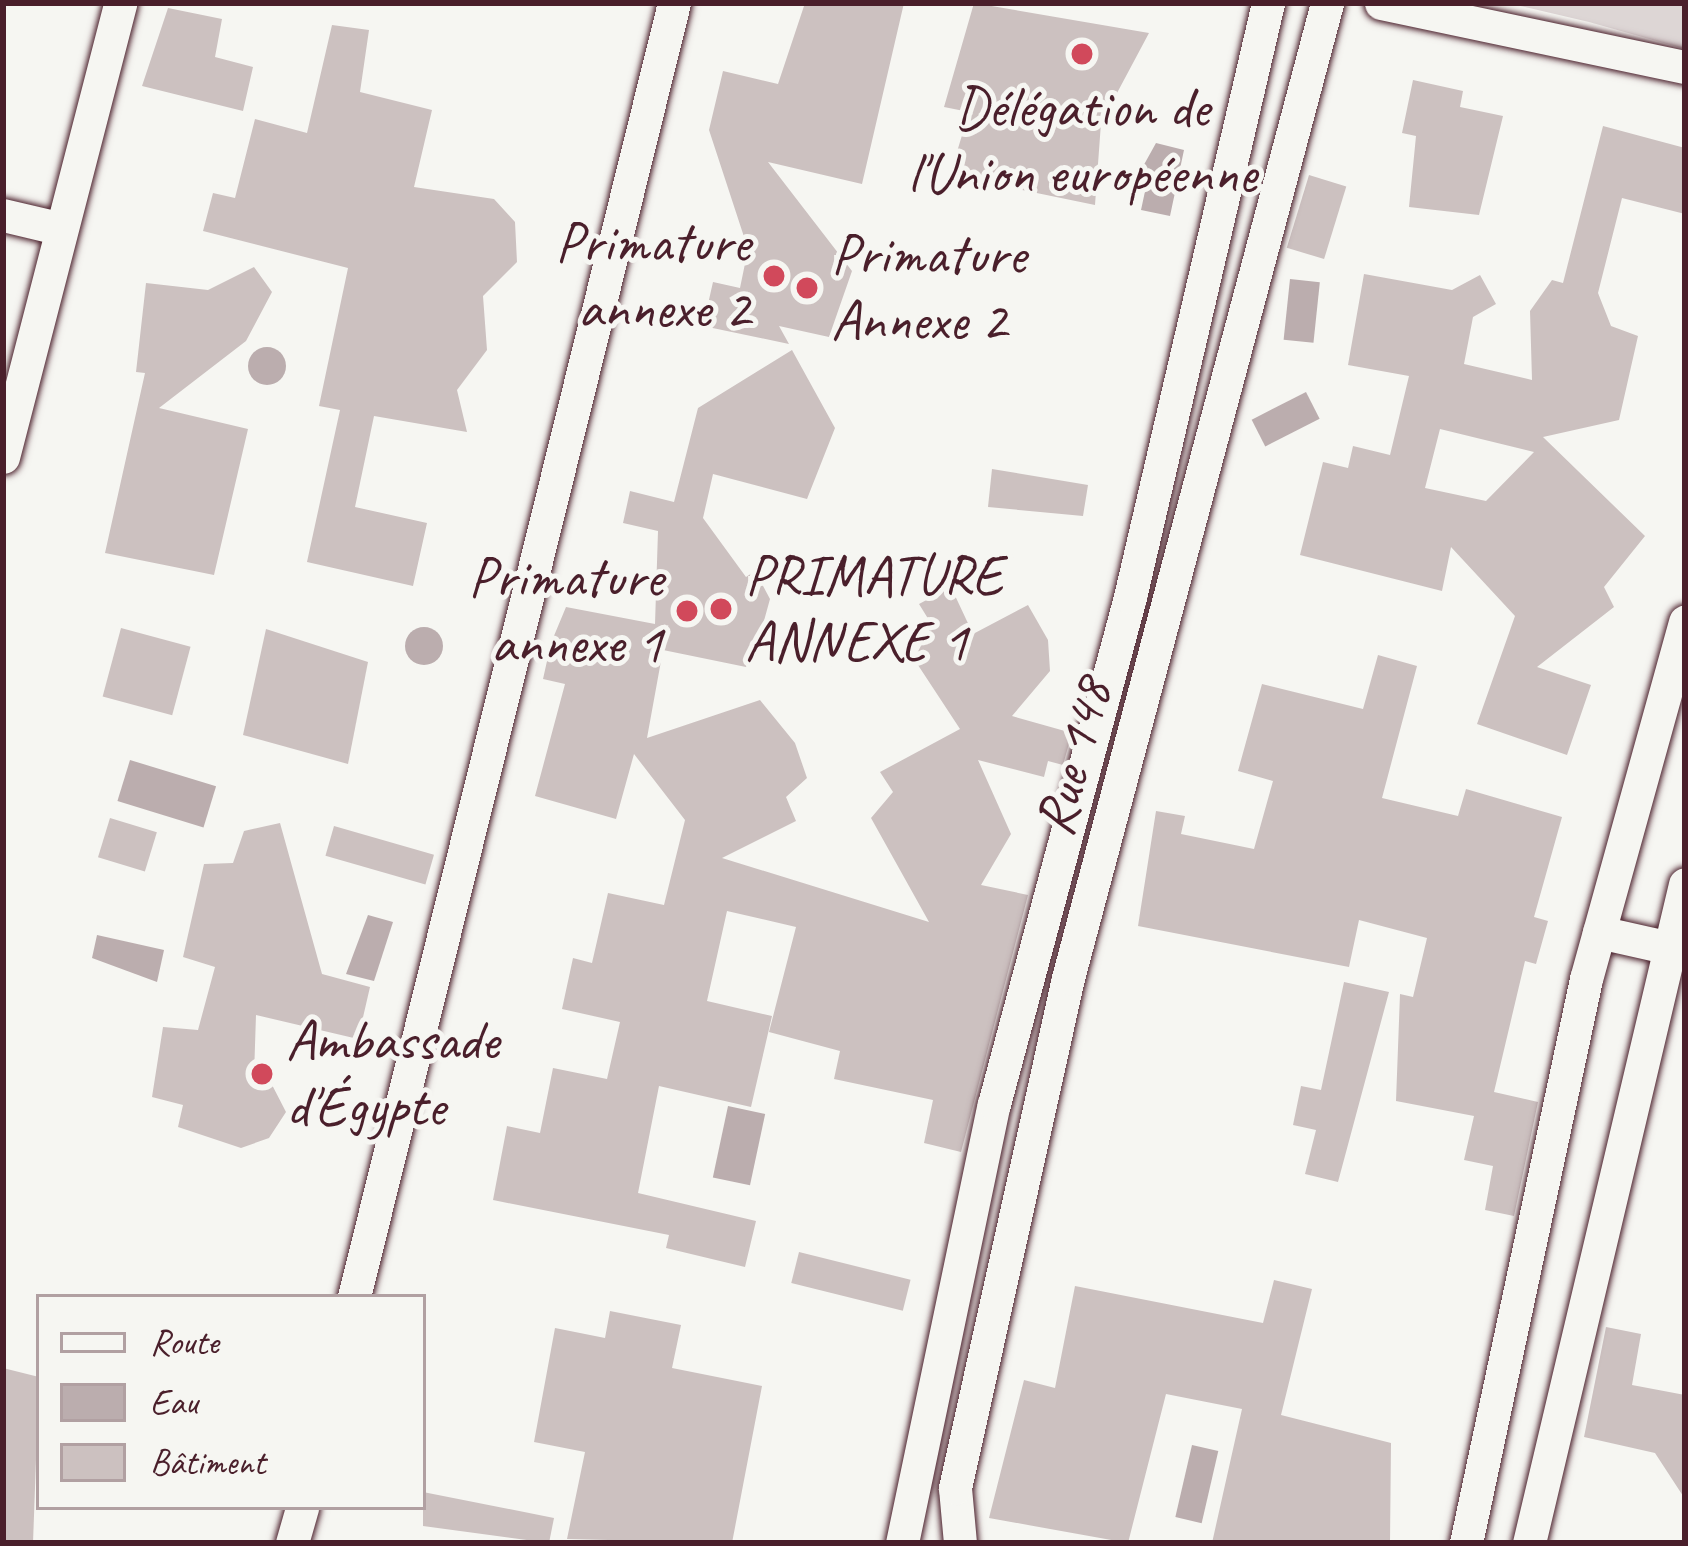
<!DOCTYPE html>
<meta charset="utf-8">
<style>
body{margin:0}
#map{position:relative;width:1688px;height:1546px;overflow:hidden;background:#f6f6f2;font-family:Caveat,sans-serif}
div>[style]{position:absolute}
.green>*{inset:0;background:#ddd6d5}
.water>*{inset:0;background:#bbadae;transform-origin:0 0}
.round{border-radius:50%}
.building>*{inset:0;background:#ccc1c0;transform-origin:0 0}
.roads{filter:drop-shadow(0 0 3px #4a1f2b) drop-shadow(0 0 3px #4a1f2b)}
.street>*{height:33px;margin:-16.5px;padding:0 16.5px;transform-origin:16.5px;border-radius:16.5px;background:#f6f6f2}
.dots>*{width:33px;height:33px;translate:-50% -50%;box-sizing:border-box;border:6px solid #f6f6f2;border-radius:50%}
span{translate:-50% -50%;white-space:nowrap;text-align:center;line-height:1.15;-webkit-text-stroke:10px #f6f6f2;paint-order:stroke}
.poi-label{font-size:57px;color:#4a1f2b}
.right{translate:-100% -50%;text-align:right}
.left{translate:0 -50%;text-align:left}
.street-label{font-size:57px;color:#4a1f2b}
.frame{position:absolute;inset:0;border:6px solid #4a1f2b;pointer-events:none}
.legend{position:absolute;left:36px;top:1294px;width:390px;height:216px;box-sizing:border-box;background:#f6f6f2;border:3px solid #b1a0a2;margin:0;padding:15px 21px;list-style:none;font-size:36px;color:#4a1f2b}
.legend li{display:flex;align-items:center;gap:24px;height:60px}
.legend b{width:60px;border:3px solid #b1a0a2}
</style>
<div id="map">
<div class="green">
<i style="clip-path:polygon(1508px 3px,1685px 3px,1685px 49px,1589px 22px)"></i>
</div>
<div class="water">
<i style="clip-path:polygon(1156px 143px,1184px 150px,1170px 216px,1141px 210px,1147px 182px,1136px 179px)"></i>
<i style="left:1290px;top:279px;width:30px;height:61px;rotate:6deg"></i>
<i class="round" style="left:248px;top:347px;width:38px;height:38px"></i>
<i style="left:1306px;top:392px;width:30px;height:61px;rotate:63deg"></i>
<i class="round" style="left:405px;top:627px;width:38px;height:38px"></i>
<i style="left:130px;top:760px;width:90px;height:43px;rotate:17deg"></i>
<i style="clip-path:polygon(368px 915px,393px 922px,374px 981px,346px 974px)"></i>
<i style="clip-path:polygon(97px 935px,164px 950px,157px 982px,92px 958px)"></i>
<i style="left:728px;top:1106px;width:38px;height:73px;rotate:12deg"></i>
<i style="left:1192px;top:1445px;width:27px;height:74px;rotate:13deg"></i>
</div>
<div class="building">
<i style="clip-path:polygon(805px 3px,904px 3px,862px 184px,768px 162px,852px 271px,829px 337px,779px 326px,789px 344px,703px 326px,713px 282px,740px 288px,748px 249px,709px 130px,723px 71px,778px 84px)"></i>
<i style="clip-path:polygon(974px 3px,1149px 33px,1101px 123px,1095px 205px,950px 175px,969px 112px,944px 107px)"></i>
<i style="clip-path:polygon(168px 8px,222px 19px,215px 57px,253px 67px,243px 111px,142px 86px)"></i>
<i style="clip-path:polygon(332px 25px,369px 30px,360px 92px,432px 110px,414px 187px,494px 199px,515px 222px,517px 262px,483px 296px,487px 350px,457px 390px,467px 432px,374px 416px,355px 507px,427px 523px,413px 586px,307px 562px,340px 410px,319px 406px,348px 268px,203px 231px,213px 193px,235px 198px,255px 119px,307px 133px)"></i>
<i style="clip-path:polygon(1413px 80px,1463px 91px,1460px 107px,1503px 116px,1479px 215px,1409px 207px,1416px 136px,1402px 133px)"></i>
<i style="clip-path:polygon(evenodd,1603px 126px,1685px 148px,1685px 214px,1622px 198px,1598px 293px,1611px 326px,1638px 336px,1619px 420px,1543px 437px,1645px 536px,1604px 587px,1614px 607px,1537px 667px,1591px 685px,1567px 755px,1477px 724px,1515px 616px,1451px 547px,1442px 591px,1300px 555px,1323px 462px,1348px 468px,1353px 446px,1390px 455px,1409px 376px,1348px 365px,1364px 274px,1452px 290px,1480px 275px,1496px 304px,1473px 317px,1464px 364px,1532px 380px,1530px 311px,1552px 280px,1563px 283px,1603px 126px,1440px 429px,1534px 452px,1486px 501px,1425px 488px,1440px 429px)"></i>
<i style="left:1309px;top:175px;width:39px;height:76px;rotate:17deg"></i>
<i style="clip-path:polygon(254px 267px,272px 292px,246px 341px,159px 408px,248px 429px,214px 575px,105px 553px,145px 373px,136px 372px,146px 283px,208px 290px)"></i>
<i style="clip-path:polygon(792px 350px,835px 428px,807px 499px,713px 474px,703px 518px,746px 577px,755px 571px,770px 599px,762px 628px,746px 667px,663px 650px,647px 738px,760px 700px,795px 743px,807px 778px,786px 797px,796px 821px,722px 858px,929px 922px,871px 818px,893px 792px,880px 772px,960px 729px,914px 659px,932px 625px,919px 604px,951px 587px,973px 634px,1028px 605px,1048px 640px,1050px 671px,1012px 716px,1072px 733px,1063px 765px,1048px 761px,1044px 777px,978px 760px,1011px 834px,981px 885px,1028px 895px,961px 1152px,924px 1143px,933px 1100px,834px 1079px,840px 1051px,769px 1032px,796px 927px,727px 911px,707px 1001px,772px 1016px,751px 1107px,659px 1086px,638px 1193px,756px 1221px,745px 1267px,666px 1248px,669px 1235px,493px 1200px,507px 1126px,540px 1133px,553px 1068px,607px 1079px,620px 1022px,562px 1009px,573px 958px,592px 963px,608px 893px,664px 905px,685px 820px,634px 754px,616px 819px,535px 796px,565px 684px,543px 679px,551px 643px,566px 607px,655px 624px,658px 531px,623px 523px,630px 491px,674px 502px,698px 408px)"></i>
<i style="clip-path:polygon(992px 469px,1088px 485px,1083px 516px,988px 507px)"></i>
<i style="left:121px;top:628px;width:72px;height:71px;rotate:15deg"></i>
<i style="clip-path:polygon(266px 629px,368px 662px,348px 764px,243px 735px)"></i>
<i style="clip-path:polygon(1378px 655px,1417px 666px,1382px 798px,1458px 816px,1466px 789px,1562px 817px,1534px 917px,1548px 921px,1536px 964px,1525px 961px,1494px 1092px,1538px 1102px,1514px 1216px,1485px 1210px,1493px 1166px,1464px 1160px,1474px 1116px,1396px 1101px,1400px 994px,1413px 997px,1427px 938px,1359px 920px,1349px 967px,1138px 926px,1156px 811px,1185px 816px,1181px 834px,1254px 849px,1273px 781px,1238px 771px,1262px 684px,1363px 709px)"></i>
<i style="left:110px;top:818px;width:49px;height:41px;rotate:17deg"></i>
<i style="clip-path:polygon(280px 823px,322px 974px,370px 987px,358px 1039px,256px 1015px,254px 1076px,269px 1079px,286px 1112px,269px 1138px,241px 1148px,178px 1127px,183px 1105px,152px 1097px,163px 1027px,198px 1030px,215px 967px,183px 957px,204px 864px,233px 863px,244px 831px)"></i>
<i style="left:334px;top:826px;width:104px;height:31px;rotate:16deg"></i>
<i style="clip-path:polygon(1344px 982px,1389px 992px,1338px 1182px,1305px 1174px,1316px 1130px,1293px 1125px,1301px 1086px,1321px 1090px)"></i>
<i style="left:799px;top:1252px;width:115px;height:32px;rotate:14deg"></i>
<i style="clip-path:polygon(1274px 1280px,1312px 1289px,1281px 1415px,1391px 1443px,1390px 1543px,1212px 1543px,1242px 1409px,1166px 1394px,1128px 1543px,989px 1518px,1024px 1380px,1055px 1388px,1075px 1286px,1263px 1323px)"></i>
<i style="clip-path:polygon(610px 1311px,681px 1325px,672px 1368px,762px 1386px,732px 1543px,567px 1539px,585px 1452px,534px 1442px,555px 1328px,605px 1338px)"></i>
<i style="clip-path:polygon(1606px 1327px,1641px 1334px,1632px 1385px,1685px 1395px,1685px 1499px,1655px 1453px,1584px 1437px)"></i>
<i style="clip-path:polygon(3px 1368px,39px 1377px,33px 1543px,3px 1543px)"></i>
<i style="clip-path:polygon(423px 1492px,554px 1518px,549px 1543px,423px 1526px)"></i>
</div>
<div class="roads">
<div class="street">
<i style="left:1381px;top:3px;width:311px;rotate:11.9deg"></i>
<i style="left:3px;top:215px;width:57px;rotate:13.3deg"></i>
<i style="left:3px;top:457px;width:469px;rotate:-75.5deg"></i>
<i style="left:1599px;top:932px;width:73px;rotate:12.7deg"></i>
<i style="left:354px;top:1297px;width:1333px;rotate:-76.11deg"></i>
<i style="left:292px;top:1543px;width:37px;rotate:-74deg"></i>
<i style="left:902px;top:1543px;width:449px;rotate:-78.2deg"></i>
<i style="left:994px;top:1104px;width:525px;rotate:-74.98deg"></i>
<i style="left:1130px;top:597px;width:610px;rotate:-76.92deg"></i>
<i style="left:960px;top:1543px;width:55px;rotate:-95.2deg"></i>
<i style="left:955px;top:1488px;width:522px;rotate:-77.51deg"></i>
<i style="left:1068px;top:978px;width:1009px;rotate:-75.12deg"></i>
<i style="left:1466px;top:1543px;width:577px;rotate:-77.99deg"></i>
<i style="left:1586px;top:979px;width:371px;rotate:-74.5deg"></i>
<i style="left:1529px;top:1543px;width:677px;rotate:-76.68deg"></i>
</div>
</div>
<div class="dots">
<i style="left:1082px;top:54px;background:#d1495b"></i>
<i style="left:774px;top:276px;background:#d1495b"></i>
<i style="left:807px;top:288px;background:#d1495b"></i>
<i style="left:721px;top:609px;background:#d1495b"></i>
<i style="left:687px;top:611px;background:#d1495b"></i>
<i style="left:262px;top:1074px;background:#d1495b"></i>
</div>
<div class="poi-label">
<span style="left:1082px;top:141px">Délégation de<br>l'Union européenne</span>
<span class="right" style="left:750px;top:276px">Primature<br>annexe 2</span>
<span class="left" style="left:831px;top:288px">Primature<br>Annexe 2</span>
<span class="left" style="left:745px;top:609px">PRIMATURE<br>ANNEXE 1</span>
<span class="right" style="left:663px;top:611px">Primature<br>annexe 1</span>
<span class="left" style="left:286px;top:1074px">Ambassade<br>d'Égypte</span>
</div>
<div class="street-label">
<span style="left:1073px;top:757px;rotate:-75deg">Rue 148</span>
</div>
<div class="frame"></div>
<ul class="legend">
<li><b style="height:15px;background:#f6f6f2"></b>Route</li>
<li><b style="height:33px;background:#bbadae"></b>Eau</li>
<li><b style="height:33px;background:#ccc1c0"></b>Bâtiment</li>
</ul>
</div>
